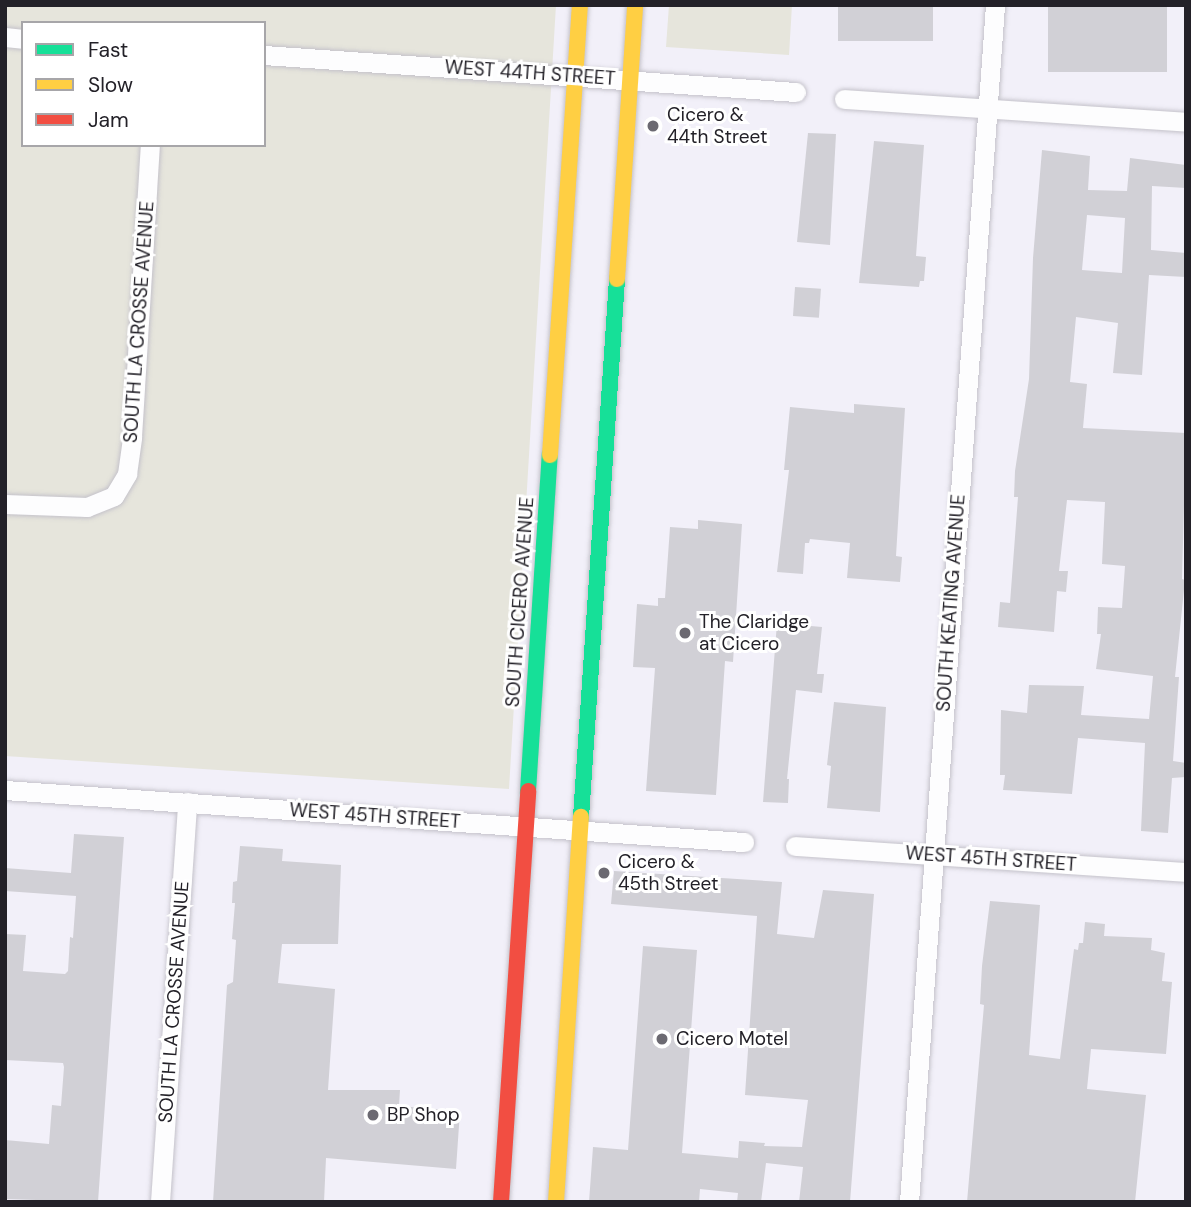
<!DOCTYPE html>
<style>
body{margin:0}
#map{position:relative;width:1191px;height:1207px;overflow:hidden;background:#f2f0f9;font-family:"DM Sans",sans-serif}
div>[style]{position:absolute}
.green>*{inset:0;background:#e6e5dc}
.building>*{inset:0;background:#d1d0d6;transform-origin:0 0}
.roads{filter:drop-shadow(0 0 2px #c4c2ca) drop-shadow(0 0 2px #c4c2ca)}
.street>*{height:19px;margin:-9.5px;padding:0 9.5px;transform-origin:9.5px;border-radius:9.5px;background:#fdfdfe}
.fast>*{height:16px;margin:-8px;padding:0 8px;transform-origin:8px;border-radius:8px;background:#16e098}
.slow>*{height:16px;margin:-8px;padding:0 8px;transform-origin:8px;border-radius:8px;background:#ffcf43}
.jam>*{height:16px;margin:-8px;padding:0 8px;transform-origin:8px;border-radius:8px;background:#f24e42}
.dots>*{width:19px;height:19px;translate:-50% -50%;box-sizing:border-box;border:4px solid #fff;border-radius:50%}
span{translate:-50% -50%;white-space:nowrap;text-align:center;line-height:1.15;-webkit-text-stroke:6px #fff;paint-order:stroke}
.street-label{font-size:19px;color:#232128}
.poi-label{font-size:19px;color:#232128}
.left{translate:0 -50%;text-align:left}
.frame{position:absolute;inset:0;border:7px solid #232128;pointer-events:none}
.legend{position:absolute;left:21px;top:21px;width:245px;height:126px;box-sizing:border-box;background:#fff;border:2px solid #a7a6a9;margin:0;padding:9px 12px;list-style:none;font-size:21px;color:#232128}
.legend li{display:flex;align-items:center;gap:14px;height:35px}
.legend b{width:35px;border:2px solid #a7a6a9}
</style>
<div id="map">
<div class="green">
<i style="clip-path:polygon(evenodd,5px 5px,556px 5px,509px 789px,5px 756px,5px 5px,23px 23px,264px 23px,264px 145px,23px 145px,23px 23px)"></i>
<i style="clip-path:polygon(669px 5px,792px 5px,789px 55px,666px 47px)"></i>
</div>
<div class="building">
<i style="left:838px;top:5px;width:95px;height:36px"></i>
<i style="left:1048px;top:5px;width:119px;height:67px"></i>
<i style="clip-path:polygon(808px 133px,836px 134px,830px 245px,797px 242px)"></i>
<i style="clip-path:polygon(874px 141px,924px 145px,916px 256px,926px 257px,924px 281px,920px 281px,919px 287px,859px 283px)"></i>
<i style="clip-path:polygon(evenodd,1042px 150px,1090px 156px,1088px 190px,1127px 191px,1130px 158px,1186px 165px,1186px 188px,1152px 186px,1151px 250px,1186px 253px,1186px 277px,1149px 275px,1142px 375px,1113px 373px,1118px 323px,1076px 317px,1070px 382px,1087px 384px,1083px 428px,1186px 433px,1182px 579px,1185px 580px,1175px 677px,1179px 677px,1173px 761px,1186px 763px,1186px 777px,1172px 778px,1168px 833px,1141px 831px,1145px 743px,1078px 738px,1072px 794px,1003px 790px,1005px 775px,1000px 775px,1001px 710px,1027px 713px,1029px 685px,1084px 686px,1081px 715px,1149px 719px,1153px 676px,1096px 669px,1101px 634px,1097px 634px,1098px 607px,1122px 608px,1125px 566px,1102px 564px,1105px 502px,1067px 500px,1059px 571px,1068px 571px,1066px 592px,1057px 591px,1054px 632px,998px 627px,1000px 602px,1010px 603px,1018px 497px,1014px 497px,1015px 471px,1029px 379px,1033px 258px,1042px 150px,1087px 215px,1125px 218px,1122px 273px,1082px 270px,1087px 215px)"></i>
<i style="left:795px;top:287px;width:26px;height:29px;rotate:4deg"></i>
<i style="clip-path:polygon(854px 404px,905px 408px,896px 556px,902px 557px,900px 582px,847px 578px,850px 543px,810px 539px,809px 543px,805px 543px,803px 574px,777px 572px,789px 470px,784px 470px,790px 407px,854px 413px)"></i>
<i style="clip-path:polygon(698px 520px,742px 524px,733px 662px,725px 661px,716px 795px,646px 791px,655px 668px,633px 667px,637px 604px,658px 606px,658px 598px,665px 598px,670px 527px,698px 529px)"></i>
<i style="clip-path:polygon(777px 623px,822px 627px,817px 674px,824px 674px,822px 693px,796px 690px,787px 779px,789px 779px,788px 803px,763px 802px)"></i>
<i style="clip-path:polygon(834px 702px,886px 707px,880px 812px,827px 808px,831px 766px,827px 765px)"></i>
<i style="clip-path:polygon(74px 834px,124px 837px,98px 1202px,5px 1199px,5px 1140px,49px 1144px,52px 1105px,61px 1106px,64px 1067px,63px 1063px,5px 1060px,5px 934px,26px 935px,23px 971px,65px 974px,68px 971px,70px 937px,73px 938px,76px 896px,5px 891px,5px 868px,71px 873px)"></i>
<i style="clip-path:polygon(240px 846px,283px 849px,282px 861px,341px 865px,338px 944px,282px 944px,278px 983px,335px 989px,328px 1090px,400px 1090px,399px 1106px,460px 1111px,456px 1169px,326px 1158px,324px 1202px,213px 1202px,227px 985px,233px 982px,236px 940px,232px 939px,235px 903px,232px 903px,233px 882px,237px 881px)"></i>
<i style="clip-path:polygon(614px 871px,782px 882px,777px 934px,814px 938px,823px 890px,874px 894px,850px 1202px,799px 1202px,803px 1167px,766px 1163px,761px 1202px,737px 1202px,738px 1193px,700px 1189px,699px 1202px,589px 1202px,593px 1147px,628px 1150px,643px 946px,697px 950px,682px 1153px,738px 1158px,739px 1141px,765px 1143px,764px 1146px,802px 1147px,808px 1100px,745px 1095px,757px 916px,611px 904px)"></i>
<i style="clip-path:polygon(990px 901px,1040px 905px,1029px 1055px,1060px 1059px,1074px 949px,1078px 950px,1079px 943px,1083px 943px,1085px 922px,1105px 924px,1104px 936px,1152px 938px,1151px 950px,1165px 953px,1162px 981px,1172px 982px,1166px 1054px,1091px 1049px,1087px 1089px,1146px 1095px,1135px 1202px,967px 1202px,984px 1005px,980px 1004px,982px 966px)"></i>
</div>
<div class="roads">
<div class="street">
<i style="left:5px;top:37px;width:18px;rotate:6deg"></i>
<i style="left:264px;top:55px;width:533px;rotate:3.98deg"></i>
<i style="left:844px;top:99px;width:343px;rotate:3.8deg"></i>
<i style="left:5px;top:504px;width:82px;rotate:2.1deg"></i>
<i style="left:87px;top:507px;width:29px;rotate:-22deg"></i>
<i style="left:114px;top:496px;width:26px;rotate:-59deg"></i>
<i style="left:127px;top:474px;width:37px;rotate:-82deg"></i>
<i style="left:132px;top:437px;width:293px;rotate:-86.5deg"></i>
<i style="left:5px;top:790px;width:741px;rotate:4.03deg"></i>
<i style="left:795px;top:846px;width:392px;rotate:3.8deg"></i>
<i style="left:160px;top:1202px;width:401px;rotate:-86.1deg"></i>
<i style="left:909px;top:1202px;width:1200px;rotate:-85.89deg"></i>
</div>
<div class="fast">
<i style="left:528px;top:791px;width:337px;rotate:-86.3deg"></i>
<i style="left:581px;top:817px;width:539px;rotate:-86.17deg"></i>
</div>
<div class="slow">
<i style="left:617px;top:279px;width:275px;rotate:-86.2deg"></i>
<i style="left:550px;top:455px;width:451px;rotate:-86.2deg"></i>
<i style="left:556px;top:1202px;width:386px;rotate:-86.3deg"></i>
</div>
<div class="jam">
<i style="left:501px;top:1202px;width:412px;rotate:-86.2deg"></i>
</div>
</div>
<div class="dots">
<i style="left:653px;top:126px;background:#6b6971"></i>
<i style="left:685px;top:633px;background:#6b6971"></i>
<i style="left:604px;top:873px;background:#6b6971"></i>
<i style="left:662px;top:1039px;background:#6b6971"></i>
<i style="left:373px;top:1115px;background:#6b6971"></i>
</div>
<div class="street-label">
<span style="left:530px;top:73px;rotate:4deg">WEST 44TH STREET</span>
<span style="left:139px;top:322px;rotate:-86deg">SOUTH LA CROSSE AVENUE</span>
<span style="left:520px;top:602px;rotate:-86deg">SOUTH CICERO AVENUE</span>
<span style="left:951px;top:603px;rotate:-86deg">SOUTH KEATING AVENUE</span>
<span style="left:375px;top:816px;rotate:4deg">WEST 45TH STREET</span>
<span style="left:991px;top:859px;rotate:4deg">WEST 45TH STREET</span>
<span style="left:174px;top:1002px;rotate:-86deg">SOUTH LA CROSSE AVENUE</span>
</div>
<div class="poi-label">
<span class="left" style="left:667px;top:126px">Cicero &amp;<br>44th Street</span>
<span class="left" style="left:699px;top:633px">The Claridge<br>at Cicero</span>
<span class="left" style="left:618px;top:873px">Cicero &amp;<br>45th Street</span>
<span class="left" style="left:676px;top:1039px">Cicero Motel</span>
<span class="left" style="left:387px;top:1115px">BP Shop</span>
</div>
<div class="frame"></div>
<ul class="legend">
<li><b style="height:9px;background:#16e098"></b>Fast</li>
<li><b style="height:9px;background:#ffcf43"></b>Slow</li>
<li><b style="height:9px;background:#f24e42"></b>Jam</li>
</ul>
</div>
